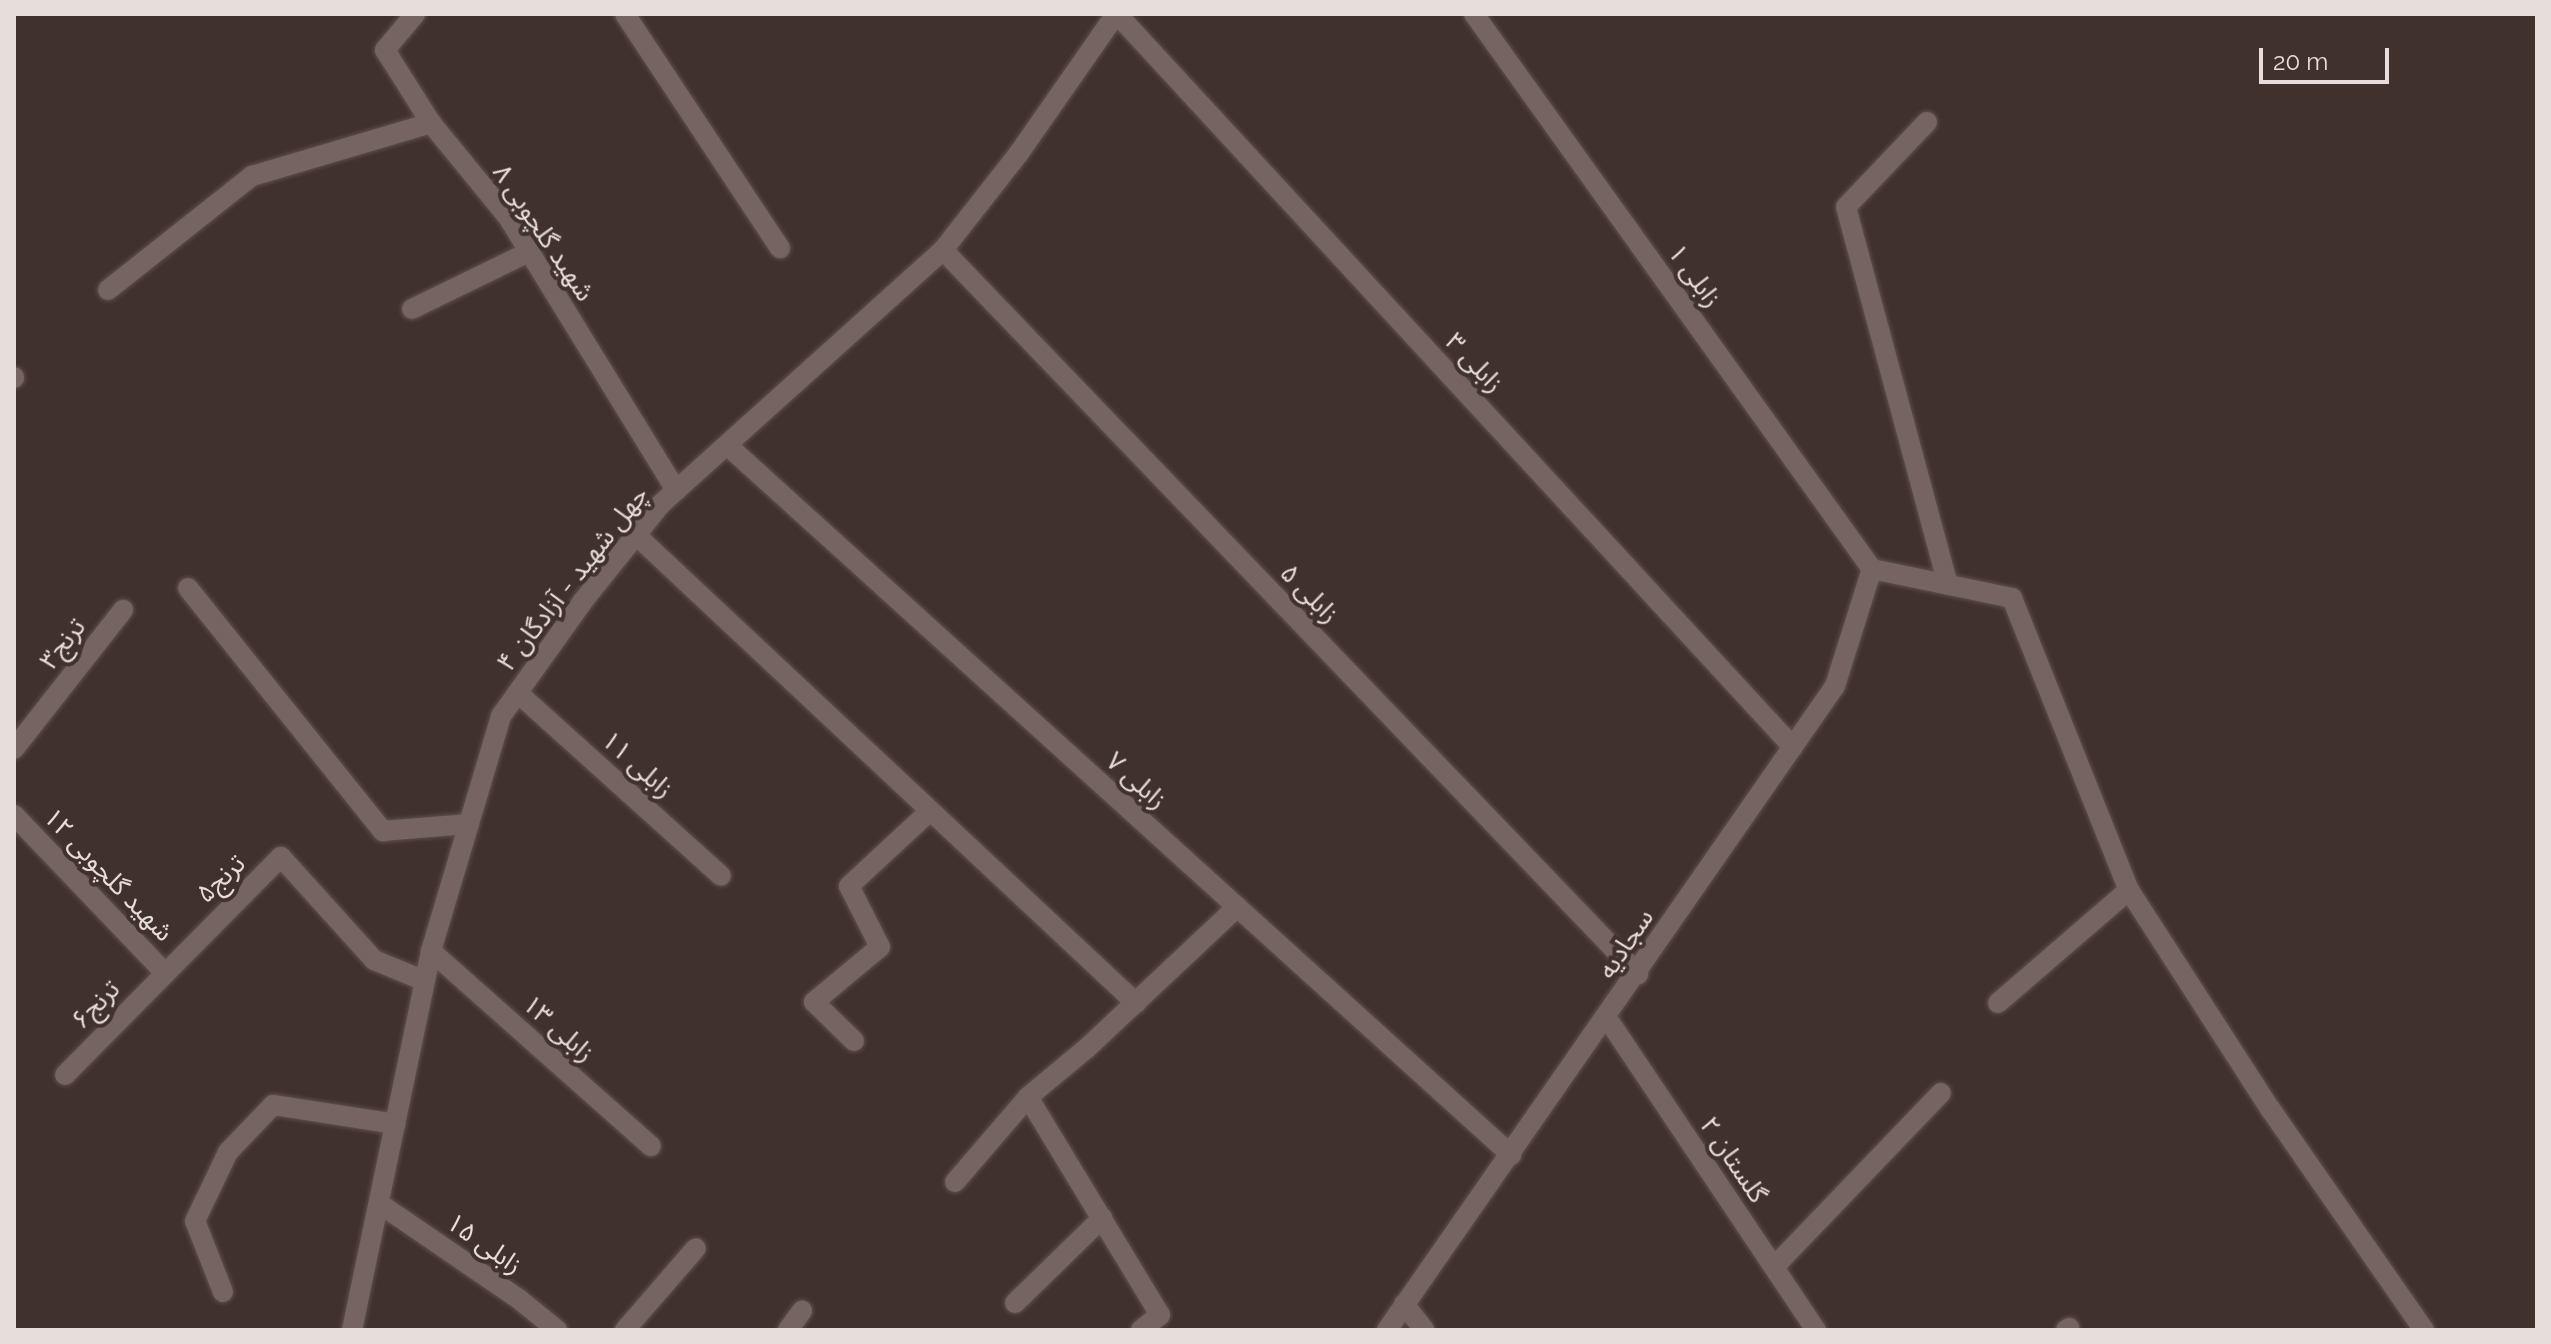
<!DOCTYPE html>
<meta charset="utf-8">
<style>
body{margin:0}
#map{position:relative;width:2551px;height:1344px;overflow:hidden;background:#40312d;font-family:Raleway,"Noto Sans Arabic",sans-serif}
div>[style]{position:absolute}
.roads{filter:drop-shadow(0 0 2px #5d504c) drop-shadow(0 0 2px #5d504c)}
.minor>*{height:20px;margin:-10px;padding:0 10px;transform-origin:10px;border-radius:10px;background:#756460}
.tertiary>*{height:20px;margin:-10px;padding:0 10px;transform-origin:10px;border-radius:10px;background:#756460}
span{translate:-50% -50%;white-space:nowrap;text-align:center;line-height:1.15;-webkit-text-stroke:8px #40312d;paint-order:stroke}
.street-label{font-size:26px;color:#e7ddda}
.frame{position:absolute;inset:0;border:16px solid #e7ddda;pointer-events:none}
.scale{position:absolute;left:2259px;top:48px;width:130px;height:36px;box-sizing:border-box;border:4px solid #e7ddda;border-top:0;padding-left:10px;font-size:24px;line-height:28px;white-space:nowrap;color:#e7ddda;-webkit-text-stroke:6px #40312d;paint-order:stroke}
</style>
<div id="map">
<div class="roads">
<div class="minor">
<i style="left:415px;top:14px;width:47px;rotate:129.8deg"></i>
<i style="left:385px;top:50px;width:86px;rotate:57.8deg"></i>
<i style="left:431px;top:123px;width:122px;rotate:50.7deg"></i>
<i style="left:508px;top:217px;width:321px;rotate:58.4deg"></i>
<i style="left:625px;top:14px;width:281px;rotate:56.5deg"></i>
<i style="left:1117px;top:14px;width:997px;rotate:47.32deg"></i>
<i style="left:1474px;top:14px;width:683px;rotate:54.36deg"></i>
<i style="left:1927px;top:122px;width:117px;rotate:133.6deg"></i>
<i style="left:1846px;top:207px;width:391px;rotate:74.9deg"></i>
<i style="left:943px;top:250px;width:1004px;rotate:46.17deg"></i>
<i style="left:108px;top:290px;width:184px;rotate:-38.4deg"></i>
<i style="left:252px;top:176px;width:187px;rotate:-16.5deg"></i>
<i style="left:412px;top:309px;width:130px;rotate:-26deg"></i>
<i style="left:14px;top:377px;width:1px;rotate:90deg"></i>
<i style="left:727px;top:445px;width:1058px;rotate:42.16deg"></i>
<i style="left:636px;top:535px;width:685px;rotate:43.11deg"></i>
<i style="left:1872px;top:569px;width:143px;rotate:11.7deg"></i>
<i style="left:2012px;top:598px;width:315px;rotate:68.2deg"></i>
<i style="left:2129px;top:890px;width:262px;rotate:57.2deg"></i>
<i style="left:2271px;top:1110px;width:268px;rotate:55.2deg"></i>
<i style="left:188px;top:588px;width:312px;rotate:51.3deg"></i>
<i style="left:383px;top:831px;width:86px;rotate:-4.7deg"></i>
<i style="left:518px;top:693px;width:273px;rotate:42deg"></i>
<i style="left:14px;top:749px;width:177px;rotate:-51.9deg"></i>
<i style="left:14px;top:815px;width:217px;rotate:46.3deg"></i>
<i style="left:431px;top:951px;width:294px;rotate:41.6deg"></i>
<i style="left:1998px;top:1003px;width:173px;rotate:-40.8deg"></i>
<i style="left:1607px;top:1018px;width:376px;rotate:56.2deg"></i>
<i style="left:854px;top:1041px;width:56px;rotate:-135.7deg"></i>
<i style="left:814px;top:1002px;width:86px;rotate:-39.8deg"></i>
<i style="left:880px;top:947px;width:68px;rotate:-116.9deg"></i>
<i style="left:849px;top:886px;width:110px;rotate:-42.8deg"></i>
<i style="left:65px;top:1075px;width:307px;rotate:-45.3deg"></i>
<i style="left:281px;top:857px;width:139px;rotate:47.9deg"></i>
<i style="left:374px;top:960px;width:55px;rotate:22.4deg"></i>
<i style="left:1028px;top:1097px;width:255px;rotate:58.8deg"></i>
<i style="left:1160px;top:1315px;width:24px;rotate:142deg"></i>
<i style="left:955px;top:1182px;width:112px;rotate:-49.3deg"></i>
<i style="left:1028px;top:1097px;width:77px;rotate:-39.7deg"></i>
<i style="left:1087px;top:1048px;width:206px;rotate:-43.2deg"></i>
<i style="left:380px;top:1204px;width:170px;rotate:34.4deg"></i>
<i style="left:520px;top:1300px;width:48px;rotate:39deg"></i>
<i style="left:1774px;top:1267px;width:241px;rotate:-46.2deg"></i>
<i style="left:223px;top:1292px;width:76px;rotate:-111.5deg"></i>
<i style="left:195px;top:1221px;width:76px;rotate:-64.4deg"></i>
<i style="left:228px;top:1152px;width:65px;rotate:-46.2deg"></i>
<i style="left:273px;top:1105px;width:124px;rotate:8.8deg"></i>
<i style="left:1015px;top:1303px;width:122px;rotate:-44.3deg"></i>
<i style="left:1404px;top:1304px;width:33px;rotate:52deg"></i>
<i style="left:625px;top:1330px;width:108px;rotate:-49.1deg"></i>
<i style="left:788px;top:1330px;width:24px;rotate:-54deg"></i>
<i style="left:1387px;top:1330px;width:784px;rotate:-55.18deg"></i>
<i style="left:1835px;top:686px;width:123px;rotate:-72.5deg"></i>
<i style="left:2066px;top:1330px;width:4px;rotate:-34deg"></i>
</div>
<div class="tertiary">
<i style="left:352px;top:1330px;width:387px;rotate:-78.2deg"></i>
<i style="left:431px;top:951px;width:245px;rotate:-73.4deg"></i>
<i style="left:501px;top:716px;width:141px;rotate:-54.5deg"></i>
<i style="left:583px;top:601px;width:124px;rotate:-51.2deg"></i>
<i style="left:661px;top:504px;width:380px;rotate:-42deg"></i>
<i style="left:943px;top:250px;width:123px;rotate:-51.9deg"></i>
<i style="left:1019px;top:153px;width:169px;rotate:-55.1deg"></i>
</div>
</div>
<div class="street-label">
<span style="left:543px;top:233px;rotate:56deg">شهید گلچوبی ۸</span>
<span style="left:1694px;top:276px;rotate:54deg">زابلی ۱</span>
<span style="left:1474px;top:363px;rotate:47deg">زابلی ۳</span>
<span style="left:573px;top:579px;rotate:-52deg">چهل شهید - آزادگان ۴</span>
<span style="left:1309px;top:594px;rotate:46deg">زابلی ۵</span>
<span style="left:63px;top:644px;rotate:-52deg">ترنج۳</span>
<span style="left:637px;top:765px;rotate:42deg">زابلی ۱۱</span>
<span style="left:1136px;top:781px;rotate:42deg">زابلی ۷</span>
<span style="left:108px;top:875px;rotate:46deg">شهید گلچوبی ۱۲</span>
<span style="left:221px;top:879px;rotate:-44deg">ترنج۵</span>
<span style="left:1626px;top:944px;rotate:-56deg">سجادیه</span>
<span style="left:96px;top:1005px;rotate:-46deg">ترنج۶</span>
<span style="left:558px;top:1029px;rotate:42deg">زابلی ۱۳</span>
<span style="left:1733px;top:1160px;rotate:56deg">گلستان ۲</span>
<span style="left:484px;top:1244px;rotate:35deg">زابلی ۱۵</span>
</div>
<div class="frame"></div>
<div class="scale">20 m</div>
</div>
